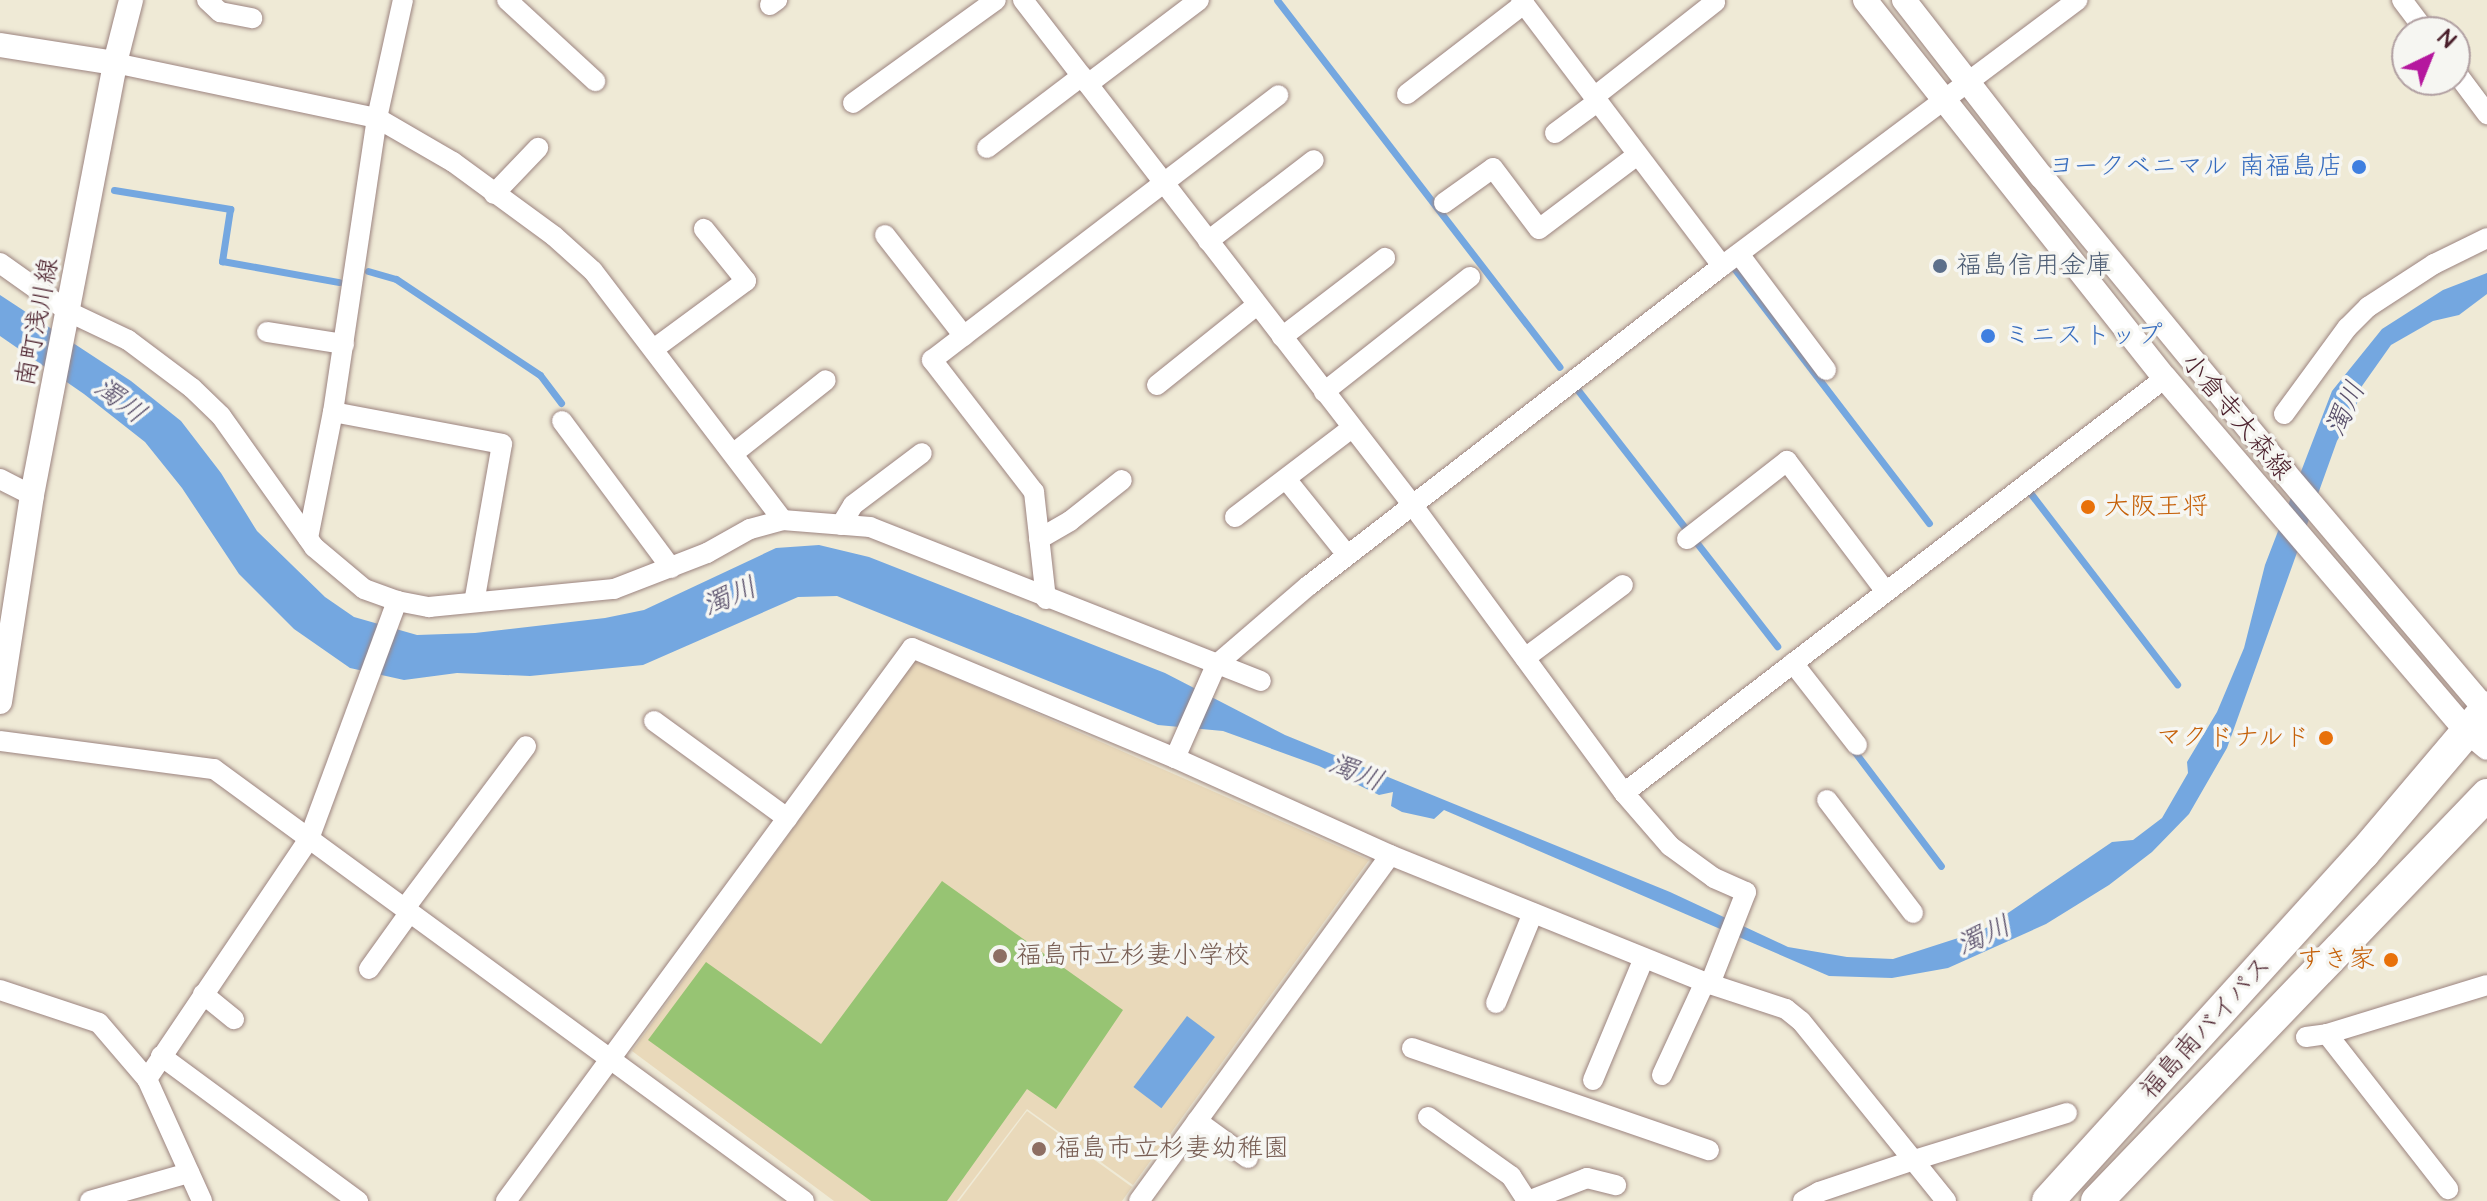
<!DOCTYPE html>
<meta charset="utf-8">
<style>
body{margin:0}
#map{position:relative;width:2487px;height:1201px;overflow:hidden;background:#efead6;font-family:"Architects Daughter","Klee One",sans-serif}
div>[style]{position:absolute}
.built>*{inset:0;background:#e9d9ba}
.green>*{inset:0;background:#97c473}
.water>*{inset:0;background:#74a7e0;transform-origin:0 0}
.stream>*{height:7px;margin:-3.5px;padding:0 3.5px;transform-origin:3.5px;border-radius:3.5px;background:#74a7e0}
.roads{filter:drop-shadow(0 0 2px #9c8480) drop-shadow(0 0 2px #9c8480)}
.minor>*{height:20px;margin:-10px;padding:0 10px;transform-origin:10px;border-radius:10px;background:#fff}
.tertiary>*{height:24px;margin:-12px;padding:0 12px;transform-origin:12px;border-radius:12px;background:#fff}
.trunk>*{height:32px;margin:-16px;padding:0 16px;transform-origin:16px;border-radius:16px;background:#fff}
.dots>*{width:22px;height:22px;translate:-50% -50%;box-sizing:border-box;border:4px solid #f6f6f2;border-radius:50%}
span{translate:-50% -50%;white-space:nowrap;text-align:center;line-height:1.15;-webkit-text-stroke:7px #f6f6f2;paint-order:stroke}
.shop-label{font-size:26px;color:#366cbe}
.right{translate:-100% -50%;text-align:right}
.left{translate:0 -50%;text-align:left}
.service-label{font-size:26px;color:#4e5e75}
.street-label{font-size:26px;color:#4a1f2b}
.food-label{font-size:26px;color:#c56008}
.education-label{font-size:26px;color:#785e54}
.water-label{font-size:28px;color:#594f6a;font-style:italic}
.north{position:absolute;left:2391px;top:16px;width:80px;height:80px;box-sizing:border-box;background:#f6f6f2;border:2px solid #b1a0a2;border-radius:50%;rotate:43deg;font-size:22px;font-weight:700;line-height:32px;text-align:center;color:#4a1f2b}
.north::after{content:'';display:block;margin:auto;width:28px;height:36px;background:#b5179e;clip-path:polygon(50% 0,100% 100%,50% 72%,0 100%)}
</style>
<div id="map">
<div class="built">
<i style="clip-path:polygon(915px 660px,1369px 860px,1133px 1185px,1027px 1109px,957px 1201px,834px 1201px,632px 1051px)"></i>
<i style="clip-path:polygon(1027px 1111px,1132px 1187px,1122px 1201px,959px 1201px)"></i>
</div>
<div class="green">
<i style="clip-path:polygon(942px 881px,1123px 1010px,1056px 1109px,1027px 1089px,947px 1201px,871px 1201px,648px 1040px,706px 962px,821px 1044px)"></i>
</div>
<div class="water">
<i style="clip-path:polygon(2487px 273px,2487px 294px,2459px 315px,2433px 321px,2391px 345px,2362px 386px,2356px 407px,2337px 441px,2227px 748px,2189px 814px,2152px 852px,2109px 885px,2046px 924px,1948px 968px,1892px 978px,1829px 976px,1444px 810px,1434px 819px,1402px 812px,1391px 806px,1393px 792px,1379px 795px,1319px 766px,1223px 731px,1158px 725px,837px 596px,798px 597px,643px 665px,530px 676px,457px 673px,404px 680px,350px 668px,294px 629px,239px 574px,182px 488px,145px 442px,84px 394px,0 336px,0 295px,131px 381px,181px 421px,221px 473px,257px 531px,325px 597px,354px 617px,417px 635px,475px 633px,605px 618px,644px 610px,776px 548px,819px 545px,869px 557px,1165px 673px,1285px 735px,1670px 892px,1788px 947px,1847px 957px,1893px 959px,1983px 930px,2112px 842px,2133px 840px,2162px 818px,2188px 773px,2187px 762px,2217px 712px,2244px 648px,2265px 565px,2332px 391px,2382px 329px,2443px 290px)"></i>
<i style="left:1187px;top:1016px;width:35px;height:89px;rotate:37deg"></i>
</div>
<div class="stream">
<i style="left:1277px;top:0;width:463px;rotate:52.4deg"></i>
<i style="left:114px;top:190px;width:118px;rotate:9.3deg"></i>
<i style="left:230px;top:209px;width:53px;rotate:98.7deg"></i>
<i style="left:222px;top:261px;width:119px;rotate:10.2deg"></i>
<i style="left:1734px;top:268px;width:321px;rotate:52.6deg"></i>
<i style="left:368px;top:271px;width:29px;rotate:16deg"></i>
<i style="left:396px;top:279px;width:173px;rotate:33.7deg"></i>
<i style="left:540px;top:375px;width:35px;rotate:53deg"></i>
<i style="left:1577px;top:389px;width:326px;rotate:52.1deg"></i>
<i style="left:2028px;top:490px;width:245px;rotate:52.5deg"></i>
<i style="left:1851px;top:747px;width:149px;rotate:52.9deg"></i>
</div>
<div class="roads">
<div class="minor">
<i style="left:207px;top:0;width:18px;rotate:43deg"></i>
<i style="left:220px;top:12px;width:33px;rotate:11deg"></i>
<i style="left:507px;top:0;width:120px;rotate:42.6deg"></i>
<i style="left:1023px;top:0;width:635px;rotate:52.35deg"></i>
<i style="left:1411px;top:503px;width:360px;rotate:53.7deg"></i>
<i style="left:1624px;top:793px;width:70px;rotate:49deg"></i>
<i style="left:1670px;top:846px;width:54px;rotate:36deg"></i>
<i style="left:1714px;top:878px;width:35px;rotate:24deg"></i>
<i style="left:1746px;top:892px;width:99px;rotate:111.4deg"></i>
<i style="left:1521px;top:0;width:333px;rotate:52.9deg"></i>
<i style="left:2402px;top:0;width:40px;rotate:53deg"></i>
<i style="left:770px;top:5px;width:9px;rotate:-36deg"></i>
<i style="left:115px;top:63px;width:268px;rotate:11.9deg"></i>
<i style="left:377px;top:118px;width:88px;rotate:30.1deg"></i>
<i style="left:453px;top:162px;width:125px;rotate:36.2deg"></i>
<i style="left:554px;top:236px;width:52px;rotate:41.9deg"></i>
<i style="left:593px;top:271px;width:313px;rotate:52.7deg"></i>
<i style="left:783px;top:520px;width:87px;rotate:4.6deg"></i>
<i style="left:870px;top:527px;width:420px;rotate:21.5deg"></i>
<i style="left:2455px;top:71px;width:54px;rotate:53.3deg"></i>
<i style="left:1088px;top:84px;width:139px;rotate:-37.1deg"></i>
<i style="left:1407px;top:94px;width:148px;rotate:-37.6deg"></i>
<i style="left:1594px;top:97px;width:154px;rotate:-38.1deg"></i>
<i style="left:853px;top:103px;width:176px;rotate:-35.8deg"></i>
<i style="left:1555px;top:133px;width:52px;rotate:-36.4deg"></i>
<i style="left:987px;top:148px;width:119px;rotate:-37.2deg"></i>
<i style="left:494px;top:194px;width:64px;rotate:-46.3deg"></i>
<i style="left:1444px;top:203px;width:60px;rotate:-35.5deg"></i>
<i style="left:1493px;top:168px;width:76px;rotate:53deg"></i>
<i style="left:1539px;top:229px;width:121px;rotate:-37deg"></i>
<i style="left:885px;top:235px;width:128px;rotate:52deg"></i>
<i style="left:1208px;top:241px;width:133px;rotate:-37.4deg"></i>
<i style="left:1739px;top:254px;width:145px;rotate:53.1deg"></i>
<i style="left:0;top:263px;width:85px;rotate:35.4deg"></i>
<i style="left:69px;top:312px;width:65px;rotate:25.4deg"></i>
<i style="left:128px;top:340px;width:80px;rotate:36.9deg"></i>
<i style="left:192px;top:388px;width:40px;rotate:44deg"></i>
<i style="left:221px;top:416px;width:161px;rotate:54.6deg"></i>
<i style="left:314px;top:547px;width:65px;rotate:40deg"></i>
<i style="left:364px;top:589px;width:35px;rotate:20deg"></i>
<i style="left:397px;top:601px;width:33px;rotate:11deg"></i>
<i style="left:429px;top:607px;width:186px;rotate:-5.6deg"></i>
<i style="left:614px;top:589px;width:100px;rotate:-21.2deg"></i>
<i style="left:707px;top:553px;width:49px;rotate:-29.2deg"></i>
<i style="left:750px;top:529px;width:34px;rotate:-15deg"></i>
<i style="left:267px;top:332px;width:78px;rotate:8.9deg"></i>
<i style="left:1282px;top:337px;width:130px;rotate:-37.5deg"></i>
<i style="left:655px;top:348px;width:113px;rotate:-36.4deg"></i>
<i style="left:746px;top:281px;width:67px;rotate:-128.9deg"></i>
<i style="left:1157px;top:385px;width:128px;rotate:-38.7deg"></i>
<i style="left:1324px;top:392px;width:186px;rotate:-38.2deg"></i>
<i style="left:333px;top:412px;width:172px;rotate:10.7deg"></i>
<i style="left:502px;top:444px;width:160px;rotate:100deg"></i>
<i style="left:2284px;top:414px;width:107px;rotate:-53.8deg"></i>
<i style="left:2347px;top:328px;width:30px;rotate:-45deg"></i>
<i style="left:2368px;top:307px;width:79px;rotate:-33.1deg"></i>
<i style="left:2434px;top:264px;width:59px;rotate:-26.1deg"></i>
<i style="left:562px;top:421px;width:183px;rotate:53.4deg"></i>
<i style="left:734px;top:453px;width:117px;rotate:-38.4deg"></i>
<i style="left:0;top:479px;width:36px;rotate:27deg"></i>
<i style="left:1286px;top:479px;width:97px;rotate:51.2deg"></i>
<i style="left:1235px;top:517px;width:147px;rotate:-37.3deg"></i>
<i style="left:841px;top:525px;width:23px;rotate:-59deg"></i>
<i style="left:853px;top:505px;width:86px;rotate:-37deg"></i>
<i style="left:308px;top:538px;width:128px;rotate:-78.8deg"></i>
<i style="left:333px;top:412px;width:297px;rotate:-81.5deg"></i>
<i style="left:377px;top:118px;width:121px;rotate:-77.6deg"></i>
<i style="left:1039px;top:539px;width:36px;rotate:-30deg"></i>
<i style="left:1070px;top:521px;width:66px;rotate:-38.3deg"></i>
<i style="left:1687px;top:539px;width:127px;rotate:-38deg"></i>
<i style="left:1787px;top:461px;width:164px;rotate:52.9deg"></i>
<i style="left:1046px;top:599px;width:108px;rotate:-96.4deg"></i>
<i style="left:1034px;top:492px;width:167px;rotate:-127.7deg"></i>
<i style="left:932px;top:360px;width:436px;rotate:-37.4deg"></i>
<i style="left:1525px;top:658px;width:122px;rotate:-36.7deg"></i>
<i style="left:1793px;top:663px;width:104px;rotate:52deg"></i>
<i style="left:654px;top:721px;width:165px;rotate:36.1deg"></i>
<i style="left:0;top:741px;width:216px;rotate:7.5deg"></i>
<i style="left:214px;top:769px;width:731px;rotate:36.21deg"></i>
<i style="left:1175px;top:758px;width:102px;rotate:-66.2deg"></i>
<i style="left:1216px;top:665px;width:121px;rotate:-40.7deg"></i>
<i style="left:1308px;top:586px;width:523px;rotate:-37.7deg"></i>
<i style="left:1722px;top:266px;width:444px;rotate:-36.8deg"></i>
<i style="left:1624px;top:793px;width:682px;rotate:-37.49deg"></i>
<i style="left:1827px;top:800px;width:142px;rotate:52.7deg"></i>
<i style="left:405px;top:908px;width:202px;rotate:-53.2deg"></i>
<i style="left:369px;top:969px;width:70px;rotate:-54.3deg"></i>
<i style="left:0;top:990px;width:104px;rotate:18.4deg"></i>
<i style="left:99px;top:1023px;width:74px;rotate:49.4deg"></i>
<i style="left:147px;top:1079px;width:134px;rotate:65.7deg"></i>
<i style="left:203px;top:994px;width:40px;rotate:39deg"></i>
<i style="left:1496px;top:1003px;width:97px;rotate:-67.7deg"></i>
<i style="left:2327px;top:1034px;width:197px;rotate:52deg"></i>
<i style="left:2306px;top:1037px;width:21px;rotate:-8deg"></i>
<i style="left:2327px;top:1034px;width:167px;rotate:-17deg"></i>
<i style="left:1412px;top:1048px;width:314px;rotate:19deg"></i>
<i style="left:161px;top:1056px;width:245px;rotate:36.4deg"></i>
<i style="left:1662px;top:1075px;width:102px;rotate:-65.2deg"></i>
<i style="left:147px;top:1079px;width:290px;rotate:-56deg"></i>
<i style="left:309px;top:839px;width:254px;rotate:-69.7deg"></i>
<i style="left:1593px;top:1080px;width:132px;rotate:-67.3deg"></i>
<i style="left:1428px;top:1117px;width:102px;rotate:35.4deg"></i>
<i style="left:1511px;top:1176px;width:30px;rotate:57deg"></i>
<i style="left:1197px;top:1121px;width:63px;rotate:36deg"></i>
<i style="left:90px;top:1201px;width:103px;rotate:-15.8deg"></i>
<i style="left:506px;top:1201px;width:686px;rotate:-53.71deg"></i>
<i style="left:912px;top:648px;width:285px;rotate:22.7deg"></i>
<i style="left:1175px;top:758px;width:236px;rotate:24.3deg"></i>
<i style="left:1390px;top:855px;width:345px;rotate:22deg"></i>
<i style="left:1710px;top:984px;width:80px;rotate:18.2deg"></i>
<i style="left:1786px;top:1009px;width:19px;rotate:39deg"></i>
<i style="left:1801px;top:1021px;width:231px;rotate:51.1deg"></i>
<i style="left:1139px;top:1201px;width:427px;rotate:-54deg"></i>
<i style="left:1528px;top:1201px;width:63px;rotate:-21.3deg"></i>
<i style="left:1587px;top:1178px;width:30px;rotate:14deg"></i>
<i style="left:1803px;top:1201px;width:18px;rotate:-29deg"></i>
<i style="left:1819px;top:1192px;width:100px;rotate:-18.6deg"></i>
<i style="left:1914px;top:1160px;width:160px;rotate:-17.1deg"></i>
</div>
<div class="tertiary">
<i style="left:1865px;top:0;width:483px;rotate:51.6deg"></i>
<i style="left:2165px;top:378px;width:465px;rotate:49.5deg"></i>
<i style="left:2467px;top:731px;width:26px;rotate:40deg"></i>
<i style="left:1904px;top:0;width:224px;rotate:52.1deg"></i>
<i style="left:2042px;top:177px;width:383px;rotate:50.6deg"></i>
<i style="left:2285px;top:473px;width:312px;rotate:49.7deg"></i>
<i style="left:0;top:45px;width:116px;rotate:8.9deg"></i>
<i style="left:0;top:702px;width:209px;rotate:-81.2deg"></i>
<i style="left:32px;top:495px;width:440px;rotate:-79.1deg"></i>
<i style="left:115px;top:63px;width:65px;rotate:-75.7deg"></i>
</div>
<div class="trunk">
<i style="left:2048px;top:1201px;width:469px;rotate:-47.8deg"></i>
<i style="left:2363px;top:854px;width:192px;rotate:-49.7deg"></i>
<i style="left:2097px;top:1201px;width:563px;rotate:-46.15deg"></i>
</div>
</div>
<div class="dots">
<i style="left:2359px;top:167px;background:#3f7fe0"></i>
<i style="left:1940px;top:266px;background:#5c6f8a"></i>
<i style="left:1988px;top:336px;background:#3f7fe0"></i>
<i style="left:2088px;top:507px;background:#e8710a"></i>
<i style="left:2326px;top:738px;background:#e8710a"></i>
<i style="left:1000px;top:956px;background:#8d6e63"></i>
<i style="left:2391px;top:960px;background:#e8710a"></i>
<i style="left:1039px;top:1149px;background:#8d6e63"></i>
</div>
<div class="shop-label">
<span class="right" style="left:2343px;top:167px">ヨークベニマル 南福島店</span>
<span class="left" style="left:2004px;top:336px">ミニストップ</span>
</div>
<div class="service-label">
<span class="left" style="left:1956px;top:266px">福島信用金庫</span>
</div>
<div class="street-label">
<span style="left:38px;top:322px;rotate:-79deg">南町浅川線</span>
<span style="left:2236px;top:417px;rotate:50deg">小倉寺大森線</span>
<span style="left:2206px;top:1028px;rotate:-48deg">福島南バイパス</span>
</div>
<div class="food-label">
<span class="left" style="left:2104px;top:507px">大阪王将</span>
<span class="right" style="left:2310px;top:738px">マクドナルド</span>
<span class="right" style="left:2375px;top:960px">すき家</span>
</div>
<div class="education-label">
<span class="left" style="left:1016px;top:956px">福島市立杉妻小学校</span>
<span class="left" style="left:1055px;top:1149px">福島市立杉妻幼稚園</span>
</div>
<div class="water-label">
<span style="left:120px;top:401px;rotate:37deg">濁川</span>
<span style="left:2346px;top:409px;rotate:-65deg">濁川</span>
<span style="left:730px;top:597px;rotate:-23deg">濁川</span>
<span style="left:1356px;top:773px;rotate:22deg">濁川</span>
<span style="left:1984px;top:936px;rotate:-24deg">濁川</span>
</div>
<div class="north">N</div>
</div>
